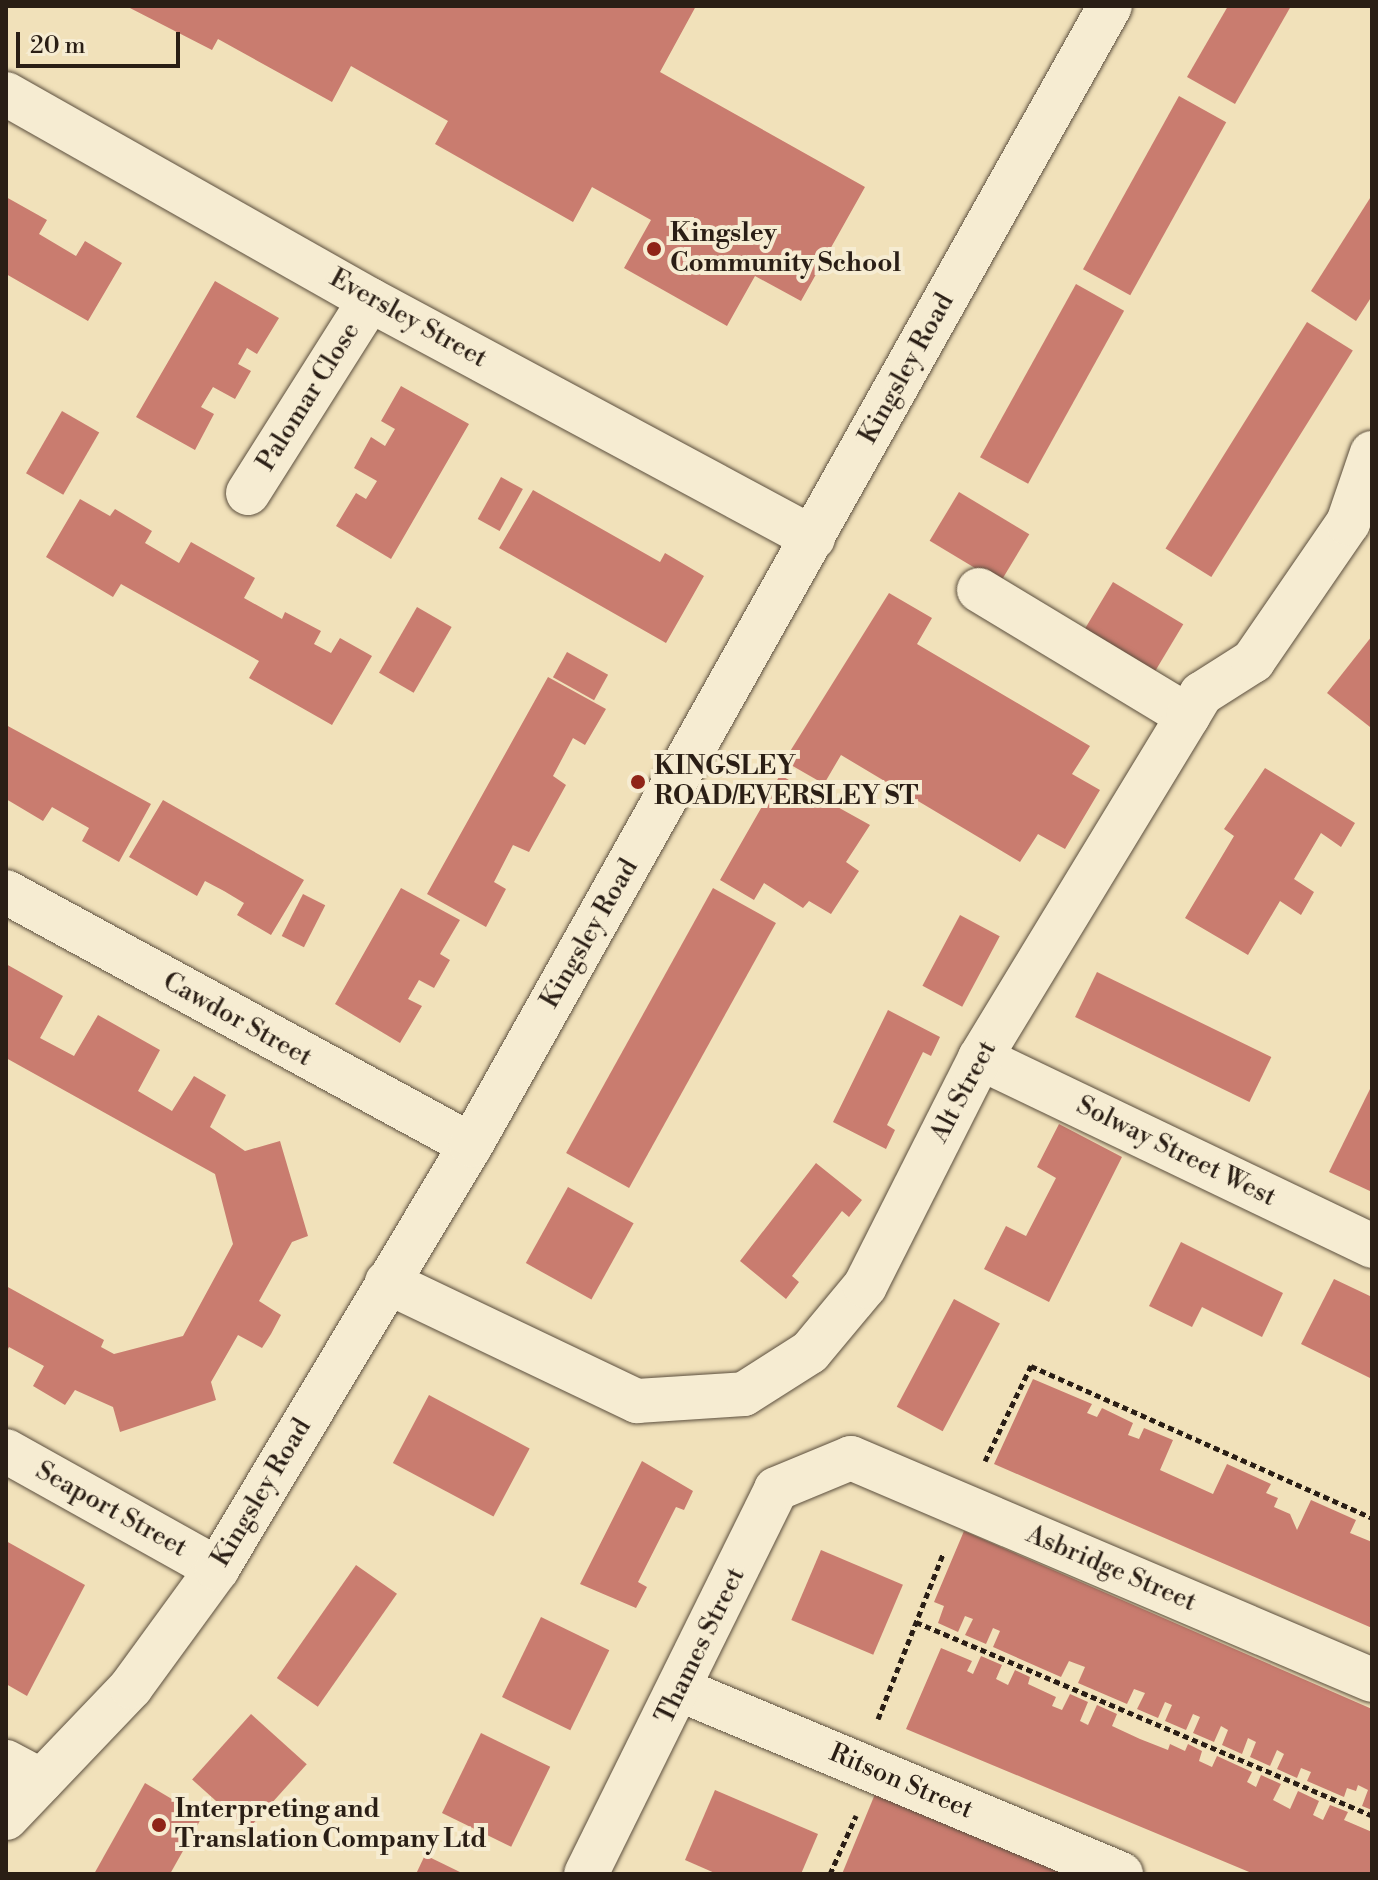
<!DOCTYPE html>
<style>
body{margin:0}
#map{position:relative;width:1378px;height:1880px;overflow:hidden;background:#f1e1ba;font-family:"Libre Bodoni",serif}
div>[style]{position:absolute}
.building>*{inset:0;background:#c97c6f;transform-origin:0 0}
.path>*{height:5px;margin-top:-2.5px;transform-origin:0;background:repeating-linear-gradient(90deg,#2a1e15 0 6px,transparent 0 10px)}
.roads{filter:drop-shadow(0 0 2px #5c4f3e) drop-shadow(0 0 2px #5c4f3e)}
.minor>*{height:44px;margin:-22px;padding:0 22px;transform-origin:22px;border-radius:22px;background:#f6ecd2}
.dots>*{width:22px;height:22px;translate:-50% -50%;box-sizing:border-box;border:4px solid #f6ecd2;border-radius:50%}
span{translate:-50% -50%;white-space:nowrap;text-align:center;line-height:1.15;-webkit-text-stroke:8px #f6ecd2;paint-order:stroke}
.poi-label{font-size:26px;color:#2a1e15;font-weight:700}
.left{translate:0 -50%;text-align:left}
.street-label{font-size:26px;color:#2a1e15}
.frame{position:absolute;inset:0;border:8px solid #2a1e15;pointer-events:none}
.scale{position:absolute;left:16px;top:32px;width:164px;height:36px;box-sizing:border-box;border:4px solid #2a1e15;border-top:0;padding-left:10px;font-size:24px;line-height:28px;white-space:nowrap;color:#2a1e15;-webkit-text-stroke:6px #f6ecd2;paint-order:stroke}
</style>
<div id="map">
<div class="building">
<i style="clip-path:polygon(126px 6px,696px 6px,660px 72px,865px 187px,801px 301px,755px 276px,727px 326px,624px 268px,651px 220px,592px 187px,573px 222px,435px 144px,448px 121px,351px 66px,332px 102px,218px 39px,212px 50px)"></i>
<i style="clip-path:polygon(1228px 6px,1291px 6px,1235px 104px,1187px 77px)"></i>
<i style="left:1179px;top:96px;width:54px;height:198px;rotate:29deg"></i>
<i style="clip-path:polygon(1372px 195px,1372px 296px,1356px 321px,1311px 291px)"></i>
<i style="clip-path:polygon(6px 197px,47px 220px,39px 234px,76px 256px,85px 241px,122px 263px,88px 321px,6px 274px)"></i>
<i style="clip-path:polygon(215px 281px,279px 318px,257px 354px,247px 348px,238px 364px,251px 371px,235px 399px,213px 387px,201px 407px,214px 414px,195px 450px,136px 417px)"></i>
<i style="left:1076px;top:284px;width:55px;height:198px;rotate:29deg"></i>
<i style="left:1307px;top:322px;width:54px;height:267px;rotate:32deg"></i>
<i style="clip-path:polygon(401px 386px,469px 424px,391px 559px,336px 526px,356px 493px,366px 499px,377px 481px,354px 468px,371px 437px,385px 446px,395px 429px,381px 421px)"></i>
<i style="left:62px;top:411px;width:43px;height:72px;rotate:30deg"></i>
<i style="left:501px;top:477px;width:25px;height:48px;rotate:29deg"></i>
<i style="clip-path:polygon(533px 490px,660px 562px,665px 553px,704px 576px,666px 643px,499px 548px)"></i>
<i style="left:959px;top:492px;width:82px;height:57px;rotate:31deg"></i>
<i style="clip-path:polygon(80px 499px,110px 516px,115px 509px,152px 531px,145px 543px,179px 563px,191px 542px,255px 578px,244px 598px,282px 619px,285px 612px,321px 631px,314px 644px,331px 653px,340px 638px,372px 656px,332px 725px,249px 678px,259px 661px,121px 584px,113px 597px,46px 557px)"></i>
<i style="left:1113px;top:582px;width:82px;height:58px;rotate:31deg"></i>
<i style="clip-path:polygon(889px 593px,932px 618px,917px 644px,1090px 746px,1072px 774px,1100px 790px,1065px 849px,1038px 834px,1020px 862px,841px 755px,824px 784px,784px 761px)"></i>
<i style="left:417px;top:607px;width:40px;height:76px;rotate:30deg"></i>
<i style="clip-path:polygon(1372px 636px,1372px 725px,1370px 727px,1327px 693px)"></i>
<i style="left:567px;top:652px;width:47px;height:29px;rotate:29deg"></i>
<i style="clip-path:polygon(548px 677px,606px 709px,585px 745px,573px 738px,553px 776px,566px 785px,529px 852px,513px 845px,494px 882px,506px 889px,486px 927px,427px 894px)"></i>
<i style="clip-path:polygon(6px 725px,151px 804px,119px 862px,82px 841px,89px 828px,52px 807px,43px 821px,6px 799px)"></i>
<i style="clip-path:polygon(1265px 768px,1355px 823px,1341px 847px,1321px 833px,1294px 879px,1314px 892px,1301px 915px,1280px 901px,1248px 955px,1185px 918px,1234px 836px,1224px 829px)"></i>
<i style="clip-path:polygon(780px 775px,870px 825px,846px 862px,859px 871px,831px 914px,809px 901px,803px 908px,764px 883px,754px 900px,720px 880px)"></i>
<i style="clip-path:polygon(163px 800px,304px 880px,271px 935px,237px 915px,244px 903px,224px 891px,205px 881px,197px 896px,129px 857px)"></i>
<i style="clip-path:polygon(401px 888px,460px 920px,440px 954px,450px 960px,434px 988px,419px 980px,408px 999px,422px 1006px,400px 1043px,335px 1004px)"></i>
<i style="left:713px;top:888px;width:72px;height:303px;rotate:29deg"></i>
<i style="left:303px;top:894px;width:25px;height:47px;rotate:27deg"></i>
<i style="left:960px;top:915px;width:45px;height:80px;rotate:28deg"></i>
<i style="clip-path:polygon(6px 964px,63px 996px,40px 1038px,74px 1056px,98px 1015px,160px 1050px,138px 1091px,172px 1111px,194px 1076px,226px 1095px,210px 1127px,245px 1151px,280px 1141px,308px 1236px,292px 1242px,259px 1301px,281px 1315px,271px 1334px,262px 1348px,238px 1335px,211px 1382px,216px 1400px,120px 1432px,113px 1407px,75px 1390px,65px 1405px,33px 1386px,44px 1366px,9px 1347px,6px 1353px,6px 1286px,104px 1340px,101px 1347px,114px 1354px,183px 1336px,233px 1244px,215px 1174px,6px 1058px)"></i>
<i style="left:1097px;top:972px;width:194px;height:50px;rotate:26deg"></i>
<i style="clip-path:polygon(888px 1010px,940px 1037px,931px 1056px,923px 1052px,887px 1125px,895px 1130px,886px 1149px,833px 1122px)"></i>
<i style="clip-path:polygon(1372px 1085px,1372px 1192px,1329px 1172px)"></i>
<i style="clip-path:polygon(1059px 1124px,1122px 1157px,1049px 1302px,984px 1269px,1006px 1226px,1026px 1236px,1056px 1178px,1037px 1167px)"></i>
<i style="clip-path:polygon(816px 1163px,862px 1200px,849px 1217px,842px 1211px,792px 1276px,799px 1282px,786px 1299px,740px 1261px)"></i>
<i style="left:568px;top:1187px;width:75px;height:87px;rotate:29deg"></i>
<i style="clip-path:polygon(1181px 1242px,1283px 1293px,1262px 1337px,1202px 1307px,1192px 1327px,1149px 1306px)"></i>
<i style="clip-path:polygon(1334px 1279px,1372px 1297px,1372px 1379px,1301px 1344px)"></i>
<i style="left:954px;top:1299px;width:52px;height:122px;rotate:28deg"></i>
<i style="clip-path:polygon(1033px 1379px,1092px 1404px,1087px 1413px,1097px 1417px,1102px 1408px,1133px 1423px,1128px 1435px,1139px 1439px,1144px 1428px,1173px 1440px,1160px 1470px,1213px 1494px,1227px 1464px,1271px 1484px,1266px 1493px,1278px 1498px,1274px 1507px,1290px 1514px,1297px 1530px,1311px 1500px,1356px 1520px,1350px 1533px,1372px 1542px,1372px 1628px,994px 1464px)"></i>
<i style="left:429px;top:1395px;width:114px;height:77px;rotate:28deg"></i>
<i style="clip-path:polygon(642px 1461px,693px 1491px,684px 1510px,676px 1507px,638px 1582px,647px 1587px,636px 1608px,580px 1584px)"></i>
<i style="clip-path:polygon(964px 1531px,1372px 1709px,1372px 1810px,1362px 1806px,1368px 1790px,1358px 1785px,1356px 1791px,1347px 1788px,1344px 1797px,1307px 1781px,1311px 1772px,1301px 1768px,1297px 1778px,1277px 1769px,1284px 1754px,1277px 1750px,1270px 1766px,1250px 1757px,1256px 1742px,1248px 1738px,1242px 1754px,1222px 1745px,1228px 1730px,1221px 1726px,1214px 1742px,1193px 1733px,1200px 1717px,1193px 1714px,1186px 1730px,1165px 1721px,1172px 1705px,1165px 1702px,1158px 1718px,1137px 1709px,1145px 1693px,1134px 1689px,1127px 1704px,1078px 1683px,1085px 1667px,1069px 1661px,1061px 1677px,993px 1647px,1000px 1631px,993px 1628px,986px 1644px,965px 1635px,973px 1619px,965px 1616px,958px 1632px,938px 1623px,944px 1606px,934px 1602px)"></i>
<i style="clip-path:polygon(6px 1541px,85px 1585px,27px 1696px,6px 1684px)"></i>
<i style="left:821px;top:1550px;width:89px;height:76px;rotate:23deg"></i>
<i style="left:356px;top:1565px;width:50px;height:138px;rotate:35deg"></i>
<i style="left:541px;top:1617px;width:76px;height:89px;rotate:26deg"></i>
<i style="clip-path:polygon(941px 1648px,972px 1661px,967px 1671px,973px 1674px,981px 1656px,1002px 1665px,996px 1679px,1008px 1685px,1015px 1670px,1030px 1677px,1028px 1684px,1056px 1697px,1052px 1706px,1062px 1710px,1070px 1694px,1088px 1702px,1080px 1721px,1088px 1725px,1097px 1705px,1117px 1714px,1112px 1726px,1140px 1739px,1168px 1750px,1170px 1744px,1185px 1751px,1188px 1744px,1202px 1751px,1199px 1761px,1212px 1767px,1217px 1756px,1252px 1772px,1247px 1782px,1256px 1787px,1261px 1775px,1281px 1784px,1273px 1800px,1290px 1809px,1298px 1791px,1319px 1801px,1313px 1815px,1323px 1820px,1330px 1805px,1348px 1812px,1344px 1820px,1372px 1832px,1372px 1874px,1254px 1874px,906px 1729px)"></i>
<i style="left:251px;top:1714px;width:75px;height:88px;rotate:42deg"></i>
<i style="left:481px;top:1733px;width:77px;height:89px;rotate:26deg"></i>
<i style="clip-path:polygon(145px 1783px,202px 1817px,170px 1874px,94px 1874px)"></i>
<i style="clip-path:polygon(715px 1790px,818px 1834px,801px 1874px,717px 1874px,685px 1860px)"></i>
<i style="clip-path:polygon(875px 1794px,1064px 1874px,842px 1874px)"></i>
<i style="clip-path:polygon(425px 1855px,464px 1874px,416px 1874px)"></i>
</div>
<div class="path">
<i style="left:985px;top:1461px;width:106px;rotate:-64.2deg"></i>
<i style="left:1031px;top:1366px;width:373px;rotate:24deg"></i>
<i style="left:916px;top:1622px;width:496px;rotate:23deg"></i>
<i style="left:878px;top:1719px;width:177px;rotate:-68.5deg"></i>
<i style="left:830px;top:1874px;width:64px;rotate:-65.9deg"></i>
</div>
<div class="roads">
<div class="minor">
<i style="left:6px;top:94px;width:418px;rotate:29.5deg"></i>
<i style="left:370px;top:300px;width:503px;rotate:28.25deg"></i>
<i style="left:248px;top:493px;width:228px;rotate:-57.7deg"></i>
<i style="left:979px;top:590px;width:244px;rotate:31.1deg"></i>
<i style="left:6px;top:892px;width:529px;rotate:28.55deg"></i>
<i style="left:980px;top:1058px;width:435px;rotate:25.6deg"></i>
<i style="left:387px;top:1282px;width:277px;rotate:25.5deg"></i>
<i style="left:637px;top:1401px;width:107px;rotate:-3.7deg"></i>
<i style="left:744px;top:1394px;width:78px;rotate:-32.5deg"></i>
<i style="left:810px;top:1352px;width:86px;rotate:-50.2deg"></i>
<i style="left:865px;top:1286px;width:255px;rotate:-63.2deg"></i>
<i style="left:980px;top:1058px;width:400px;rotate:-58.7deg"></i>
<i style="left:1188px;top:716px;width:26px;rotate:-59deg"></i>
<i style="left:1201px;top:694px;width:62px;rotate:-32.4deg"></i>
<i style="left:1253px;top:661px;width:168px;rotate:-55.5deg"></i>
<i style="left:1348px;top:523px;width:74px;rotate:-71.1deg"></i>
<i style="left:6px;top:1451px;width:242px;rotate:29.2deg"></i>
<i style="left:681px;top:1690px;width:477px;rotate:22.7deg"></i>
<i style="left:6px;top:1762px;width:40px;rotate:28deg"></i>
<i style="left:6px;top:1818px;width:181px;rotate:-46.3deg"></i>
<i style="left:131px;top:1687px;width:146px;rotate:-53.9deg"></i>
<i style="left:217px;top:1569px;width:494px;rotate:-59.1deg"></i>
<i style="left:471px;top:1145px;width:1306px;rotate:-60.71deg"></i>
<i style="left:586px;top:1874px;width:429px;rotate:-63.7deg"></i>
<i style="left:776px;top:1489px;width:81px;rotate:-22.5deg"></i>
<i style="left:851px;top:1458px;width:566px;rotate:23.08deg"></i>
</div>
</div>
<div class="dots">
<i style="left:654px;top:249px;background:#8f2418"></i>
<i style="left:638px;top:782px;background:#8f2418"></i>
<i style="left:159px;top:1825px;background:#8f2418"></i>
</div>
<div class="poi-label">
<span class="left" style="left:670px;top:249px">Kingsley<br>Community School</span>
<span class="left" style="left:654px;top:782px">KINGSLEY<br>ROAD/EVERSLEY ST</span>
<span class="left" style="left:175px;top:1825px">Interpreting and<br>Translation Company Ltd</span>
</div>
<div class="street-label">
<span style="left:408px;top:319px;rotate:29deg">Eversley Street</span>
<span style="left:907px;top:369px;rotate:-61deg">Kingsley Road</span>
<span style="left:309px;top:397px;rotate:-58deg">Palomar Close</span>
<span style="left:590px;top:934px;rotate:-60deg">Kingsley Road</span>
<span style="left:237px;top:1020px;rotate:29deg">Cawdor Street</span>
<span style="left:964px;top:1092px;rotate:-62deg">Alt Street</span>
<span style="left:1176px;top:1152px;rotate:26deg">Solway Street West</span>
<span style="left:262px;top:1493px;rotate:-59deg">Kingsley Road</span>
<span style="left:111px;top:1510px;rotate:29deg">Seaport Street</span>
<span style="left:1111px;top:1569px;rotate:23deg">Asbridge Street</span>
<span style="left:701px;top:1646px;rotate:-64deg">Thames Street</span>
<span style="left:901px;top:1782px;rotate:23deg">Ritson Street</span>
</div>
<div class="frame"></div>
<div class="scale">20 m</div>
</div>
